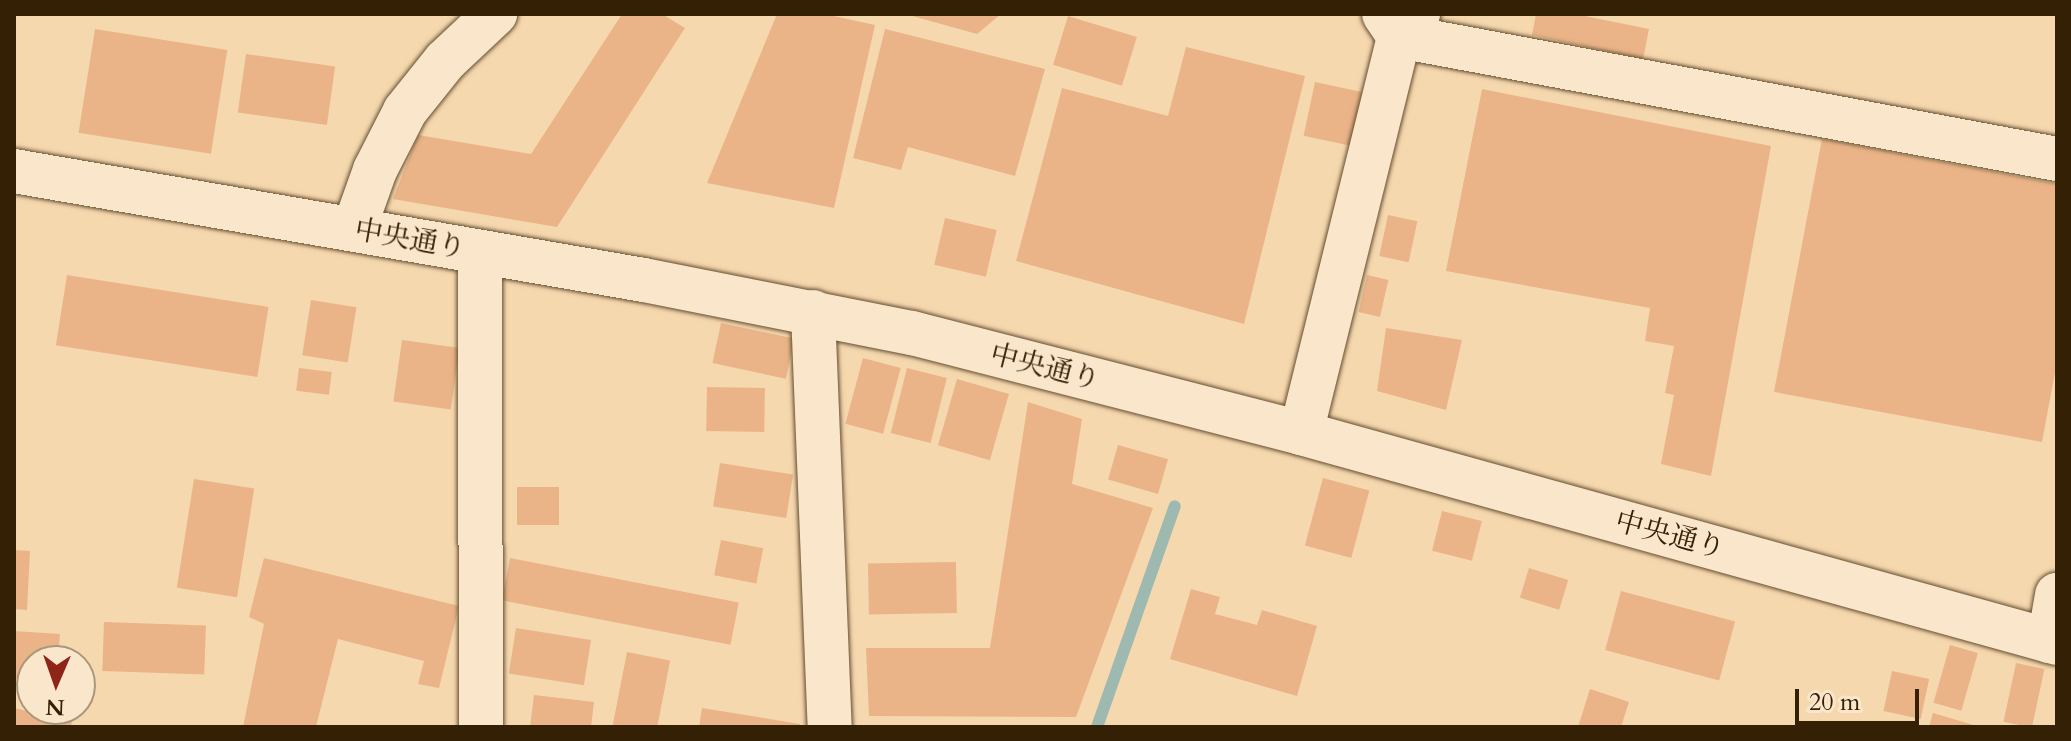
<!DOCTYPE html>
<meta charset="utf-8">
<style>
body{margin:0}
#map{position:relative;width:2071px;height:741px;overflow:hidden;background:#f6d8af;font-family:Cardo,"Noto Serif JP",serif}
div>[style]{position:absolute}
.stream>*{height:12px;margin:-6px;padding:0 6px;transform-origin:6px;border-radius:6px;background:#9db9b0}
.building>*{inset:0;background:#eab488;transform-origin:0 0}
.roads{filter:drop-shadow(0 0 2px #644e2f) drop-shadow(0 0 2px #644e2f)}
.minor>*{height:44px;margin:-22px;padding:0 22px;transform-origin:22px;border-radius:22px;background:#f9e6cb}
.tertiary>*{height:44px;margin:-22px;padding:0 22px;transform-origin:22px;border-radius:22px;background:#f9e6cb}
span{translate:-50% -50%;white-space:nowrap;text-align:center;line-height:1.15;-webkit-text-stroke:6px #f9e6cb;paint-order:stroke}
.street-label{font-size:28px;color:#342004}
.frame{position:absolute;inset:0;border:16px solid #342004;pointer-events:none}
.north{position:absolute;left:16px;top:645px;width:80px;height:80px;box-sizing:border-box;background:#f9e6cb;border:2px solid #aa977b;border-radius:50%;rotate:182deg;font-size:22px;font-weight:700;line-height:32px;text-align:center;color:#342004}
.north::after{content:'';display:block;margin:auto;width:28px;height:36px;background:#8f2418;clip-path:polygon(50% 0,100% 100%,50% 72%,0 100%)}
.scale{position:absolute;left:1795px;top:689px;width:124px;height:36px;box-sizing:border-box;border:4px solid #342004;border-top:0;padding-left:10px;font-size:24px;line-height:28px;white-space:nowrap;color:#342004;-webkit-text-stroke:6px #f9e6cb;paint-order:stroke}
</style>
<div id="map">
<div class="stream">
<i style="left:1097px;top:727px;width:234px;rotate:-70.6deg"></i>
</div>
<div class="building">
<i style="clip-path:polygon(622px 14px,662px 14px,685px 28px,557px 227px,393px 199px,418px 135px,531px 154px)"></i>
<i style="clip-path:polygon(777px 14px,825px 14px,875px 25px,834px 208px,707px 183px)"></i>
<i style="clip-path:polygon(905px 14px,1001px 14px,977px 34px)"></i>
<i style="clip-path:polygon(1536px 14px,1575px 14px,1649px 29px,1643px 59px,1532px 35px)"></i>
<i style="left:1068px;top:16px;width:72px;height:51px;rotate:17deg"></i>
<i style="left:95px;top:29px;width:134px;height:105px;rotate:9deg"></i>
<i style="clip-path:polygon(885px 29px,1045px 69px,1015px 176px,908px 147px,901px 170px,853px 158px)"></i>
<i style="clip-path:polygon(1186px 47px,1305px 76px,1244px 324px,1016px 261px,1062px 88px,1168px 116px)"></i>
<i style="left:246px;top:54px;width:90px;height:59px;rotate:8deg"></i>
<i style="left:1315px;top:82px;width:48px;height:55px;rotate:12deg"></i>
<i style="clip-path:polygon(1482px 89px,1771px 146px,1711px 476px,1661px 464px,1674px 395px,1665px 393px,1674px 346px,1645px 341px,1650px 308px,1446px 271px)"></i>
<i style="clip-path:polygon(1822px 139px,2057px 184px,2057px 362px,2042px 442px,1774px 392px)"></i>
<i style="left:1388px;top:215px;width:30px;height:42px;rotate:12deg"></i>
<i style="left:945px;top:218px;width:53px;height:48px;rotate:13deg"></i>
<i style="left:67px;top:275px;width:204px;height:71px;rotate:9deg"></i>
<i style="left:1367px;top:275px;width:22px;height:38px;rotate:13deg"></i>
<i style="left:311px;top:300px;width:46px;height:56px;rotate:9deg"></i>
<i style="left:721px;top:323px;width:75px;height:41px;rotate:12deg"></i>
<i style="clip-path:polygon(1386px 328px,1462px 340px,1446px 410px,1377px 391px)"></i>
<i style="left:402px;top:340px;width:58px;height:62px;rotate:8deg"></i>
<i style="left:863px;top:358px;width:39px;height:68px;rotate:15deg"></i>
<i style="left:299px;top:368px;width:33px;height:23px;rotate:7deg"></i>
<i style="left:907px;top:368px;width:41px;height:67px;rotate:14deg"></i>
<i style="left:957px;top:379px;width:54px;height:69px;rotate:16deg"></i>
<i style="left:707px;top:387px;width:58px;height:44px;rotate:1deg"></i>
<i style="clip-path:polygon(1028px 402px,1082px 419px,1072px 484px,1153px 508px,1076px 717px,869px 716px,866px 648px,990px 648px)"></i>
<i style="left:1118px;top:445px;width:52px;height:36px;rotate:16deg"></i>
<i style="left:720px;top:463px;width:74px;height:44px;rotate:9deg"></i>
<i style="left:1323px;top:478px;width:48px;height:70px;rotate:15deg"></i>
<i style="left:194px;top:479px;width:61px;height:110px;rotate:9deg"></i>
<i style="left:517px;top:487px;width:42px;height:38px"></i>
<i style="left:1442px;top:511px;width:41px;height:41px;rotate:14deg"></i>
<i style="left:721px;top:540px;width:43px;height:36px;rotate:11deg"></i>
<i style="clip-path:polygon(14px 550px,30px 551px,27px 610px,14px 609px)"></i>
<i style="clip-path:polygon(264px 558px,459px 606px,439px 688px,418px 684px,424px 661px,338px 639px,316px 727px,243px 727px,264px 624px,249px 617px)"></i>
<i style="left:510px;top:558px;width:233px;height:43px;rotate:11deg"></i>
<i style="left:956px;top:562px;width:51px;height:88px;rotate:89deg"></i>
<i style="left:1529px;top:568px;width:41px;height:31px;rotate:17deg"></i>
<i style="clip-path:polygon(1191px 589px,1220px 597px,1215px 614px,1257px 625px,1262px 610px,1317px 626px,1297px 696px,1170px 659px)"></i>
<i style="left:1621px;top:591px;width:118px;height:61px;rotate:15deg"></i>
<i style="left:104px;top:622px;width:102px;height:49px;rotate:2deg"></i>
<i style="left:516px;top:628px;width:76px;height:46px;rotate:9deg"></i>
<i style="clip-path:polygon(14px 631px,60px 634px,58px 661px,32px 661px,32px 679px,14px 678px)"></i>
<i style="left:1950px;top:645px;width:29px;height:60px;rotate:16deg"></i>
<i style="left:627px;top:652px;width:44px;height:76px;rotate:11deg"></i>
<i style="left:2016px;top:663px;width:29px;height:60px;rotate:12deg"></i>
<i style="left:1892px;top:671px;width:38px;height:41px;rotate:12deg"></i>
<i style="clip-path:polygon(1590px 689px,1629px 702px,1621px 727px,1578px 727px)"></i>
<i style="clip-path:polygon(534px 695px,594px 702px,591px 727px,530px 727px)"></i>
<i style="clip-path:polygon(14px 708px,72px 721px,71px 727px,14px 727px)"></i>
<i style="clip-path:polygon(702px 708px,800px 724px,800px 727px,699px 727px)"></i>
<i style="clip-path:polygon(1933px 713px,1977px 726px,1977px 727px,1929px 727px)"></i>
</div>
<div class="roads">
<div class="minor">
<i style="left:1384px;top:14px;width:27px;rotate:56deg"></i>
<i style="left:1399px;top:36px;width:669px;rotate:10.59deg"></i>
<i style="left:354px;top:229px;width:63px;rotate:-70.4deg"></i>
<i style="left:375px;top:170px;width:66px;rotate:-63deg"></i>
<i style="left:405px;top:111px;width:64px;rotate:-51.3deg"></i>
<i style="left:445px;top:61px;width:69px;rotate:-43.2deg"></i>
<i style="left:480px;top:252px;width:475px;rotate:89.9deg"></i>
<i style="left:813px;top:312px;width:415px;rotate:87.7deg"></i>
<i style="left:1301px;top:433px;width:409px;rotate:-76.1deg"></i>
<i style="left:1399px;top:36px;width:29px;rotate:-49deg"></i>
</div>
<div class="tertiary">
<i style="left:14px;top:171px;width:639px;rotate:9.82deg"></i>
<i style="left:644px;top:280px;width:273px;rotate:11.2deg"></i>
<i style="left:912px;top:333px;width:402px;rotate:14.4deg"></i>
<i style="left:1301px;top:433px;width:785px;rotate:15.52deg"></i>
<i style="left:2049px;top:641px;width:47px;rotate:-80.1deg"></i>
</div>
</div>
<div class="street-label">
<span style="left:410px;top:239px;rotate:10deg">中央通り</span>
<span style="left:1045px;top:367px;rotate:14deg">中央通り</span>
<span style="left:1670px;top:535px;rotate:15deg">中央通り</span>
</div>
<div class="frame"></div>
<div class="north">N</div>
<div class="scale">20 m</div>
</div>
